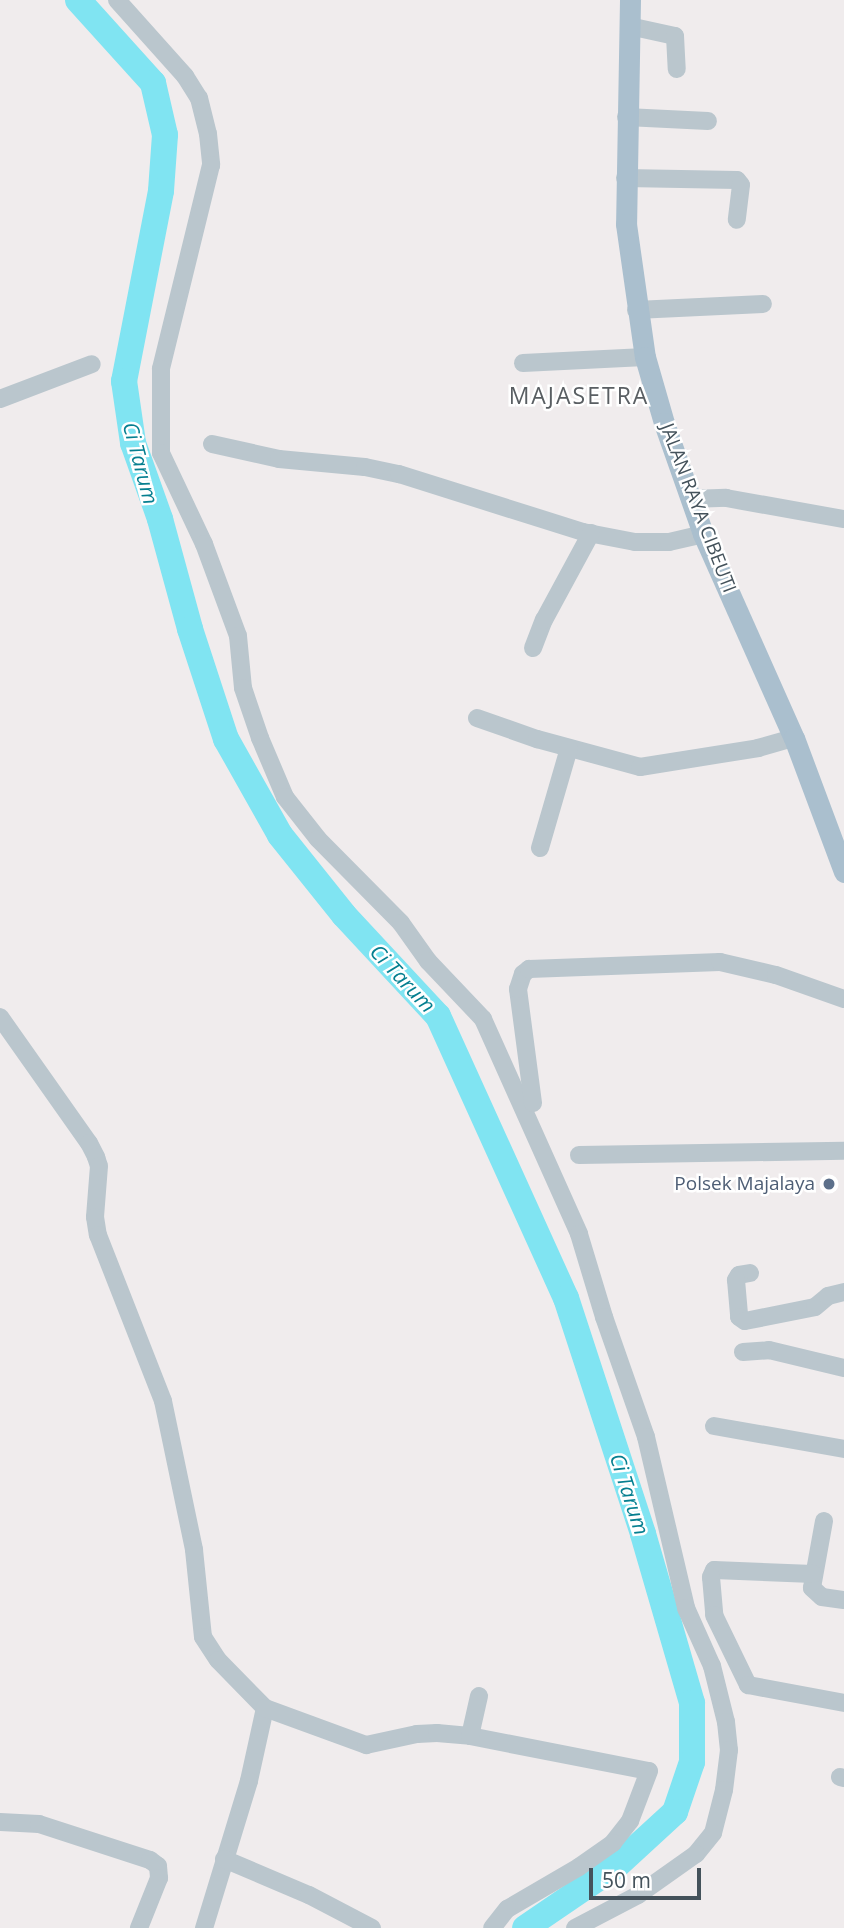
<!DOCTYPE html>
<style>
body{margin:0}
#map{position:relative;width:844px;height:1928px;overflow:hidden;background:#f0eced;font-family:"Open Sans",sans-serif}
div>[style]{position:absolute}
.river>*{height:26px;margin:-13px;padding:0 13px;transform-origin:13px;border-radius:13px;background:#80e4f2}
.minor>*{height:18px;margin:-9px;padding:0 9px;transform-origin:9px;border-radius:9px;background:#bac6cd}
.major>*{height:21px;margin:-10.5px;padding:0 10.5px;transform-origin:10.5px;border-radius:10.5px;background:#aabfce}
.dots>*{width:19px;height:19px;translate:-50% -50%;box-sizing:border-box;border:4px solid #fff;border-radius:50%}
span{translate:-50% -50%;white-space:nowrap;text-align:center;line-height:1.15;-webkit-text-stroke:5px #fff;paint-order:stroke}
.street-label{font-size:19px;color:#44525b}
.service-label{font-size:19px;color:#4e5e75}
.right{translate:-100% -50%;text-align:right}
.water-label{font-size:21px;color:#057f90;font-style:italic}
.quarter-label{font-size:23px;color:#595e62;letter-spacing:2px}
.scale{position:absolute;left:589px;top:1868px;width:112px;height:32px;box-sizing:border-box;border:4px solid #44525b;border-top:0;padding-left:9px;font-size:21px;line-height:24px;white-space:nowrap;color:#44525b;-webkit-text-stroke:5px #fff;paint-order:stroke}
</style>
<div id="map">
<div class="river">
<i style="left:78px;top:0;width:112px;rotate:47.9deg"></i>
<i style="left:153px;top:83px;width:53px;rotate:77deg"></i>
<i style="left:165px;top:135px;width:56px;rotate:94.1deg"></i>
<i style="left:161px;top:191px;width:194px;rotate:101deg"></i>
<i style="left:124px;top:381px;width:63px;rotate:81.7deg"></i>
<i style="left:133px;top:443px;width:81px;rotate:70.4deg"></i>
<i style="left:160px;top:519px;width:114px;rotate:74.7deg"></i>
<i style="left:190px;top:629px;width:116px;rotate:71.9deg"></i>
<i style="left:226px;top:739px;width:110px;rotate:60.6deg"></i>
<i style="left:280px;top:835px;width:102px;rotate:51.3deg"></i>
<i style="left:344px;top:915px;width:138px;rotate:47.1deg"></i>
<i style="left:438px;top:1016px;width:310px;rotate:65.6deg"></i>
<i style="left:566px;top:1298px;width:248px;rotate:71.9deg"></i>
<i style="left:643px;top:1534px;width:176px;rotate:73.8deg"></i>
<i style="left:692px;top:1703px;width:59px;rotate:90deg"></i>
<i style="left:692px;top:1762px;width:53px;rotate:108.8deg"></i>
<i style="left:675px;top:1812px;width:80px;rotate:137.5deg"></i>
<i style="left:616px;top:1866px;width:110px;rotate:145.7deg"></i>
</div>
<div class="minor">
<i style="left:117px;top:0;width:102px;rotate:48.2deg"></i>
<i style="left:185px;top:76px;width:26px;rotate:58deg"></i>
<i style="left:199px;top:98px;width:37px;rotate:76deg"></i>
<i style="left:208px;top:134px;width:31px;rotate:84deg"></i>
<i style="left:211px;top:165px;width:210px;rotate:103.8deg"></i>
<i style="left:161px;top:369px;width:84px;rotate:90deg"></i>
<i style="left:161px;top:453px;width:101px;rotate:64.7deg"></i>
<i style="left:204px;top:544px;width:98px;rotate:69.7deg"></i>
<i style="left:238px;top:636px;width:52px;rotate:84.5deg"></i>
<i style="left:243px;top:688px;width:53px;rotate:71.2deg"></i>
<i style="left:260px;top:738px;width:64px;rotate:67deg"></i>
<i style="left:285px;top:797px;width:53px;rotate:51.8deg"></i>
<i style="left:318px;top:839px;width:118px;rotate:45.3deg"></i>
<i style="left:401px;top:923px;width:47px;rotate:54.6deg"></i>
<i style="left:428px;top:961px;width:80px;rotate:46.5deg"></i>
<i style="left:483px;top:1019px;width:235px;rotate:65.9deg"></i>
<i style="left:579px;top:1234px;width:87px;rotate:73.2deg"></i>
<i style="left:604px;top:1317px;width:127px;rotate:70.7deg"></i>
<i style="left:646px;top:1437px;width:176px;rotate:76.8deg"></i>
<i style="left:686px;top:1608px;width:64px;rotate:65.9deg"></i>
<i style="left:712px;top:1666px;width:58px;rotate:76deg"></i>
<i style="left:726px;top:1722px;width:28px;rotate:84deg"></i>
<i style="left:729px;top:1750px;width:40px;rotate:97.1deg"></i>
<i style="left:724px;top:1790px;width:44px;rotate:104.3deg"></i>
<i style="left:713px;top:1833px;width:27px;rotate:129deg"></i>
<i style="left:696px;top:1854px;width:71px;rotate:144.7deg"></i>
<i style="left:638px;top:1895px;width:71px;rotate:152.4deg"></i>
<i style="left:629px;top:26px;width:47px;rotate:12.3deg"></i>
<i style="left:675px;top:36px;width:33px;rotate:87deg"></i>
<i style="left:626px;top:117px;width:82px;rotate:2.8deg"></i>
<i style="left:625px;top:178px;width:112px;rotate:1deg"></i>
<i style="left:737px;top:180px;width:6px;rotate:51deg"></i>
<i style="left:741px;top:185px;width:35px;rotate:97deg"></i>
<i style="left:636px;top:310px;width:127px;rotate:-2.7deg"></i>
<i style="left:523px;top:363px;width:122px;rotate:-2.8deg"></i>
<i style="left:0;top:399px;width:98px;rotate:-20.8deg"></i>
<i style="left:212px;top:444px;width:69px;rotate:12.6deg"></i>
<i style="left:279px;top:459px;width:86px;rotate:5.3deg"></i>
<i style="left:365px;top:467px;width:35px;rotate:12deg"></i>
<i style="left:399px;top:474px;width:193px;rotate:17.5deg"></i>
<i style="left:583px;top:532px;width:53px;rotate:10.9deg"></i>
<i style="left:635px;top:542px;width:34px"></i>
<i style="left:669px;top:542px;width:35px;rotate:-13deg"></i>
<i style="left:691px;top:499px;width:35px;rotate:-2deg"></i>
<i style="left:726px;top:498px;width:120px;rotate:10.1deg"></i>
<i style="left:533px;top:648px;width:30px;rotate:-69deg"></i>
<i style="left:544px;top:620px;width:99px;rotate:-61.6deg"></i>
<i style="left:477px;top:718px;width:64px;rotate:19.3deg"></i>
<i style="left:537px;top:739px;width:107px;rotate:15.2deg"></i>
<i style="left:640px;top:767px;width:120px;rotate:-9.1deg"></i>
<i style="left:758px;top:748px;width:37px;rotate:-16deg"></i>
<i style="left:540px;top:848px;width:104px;rotate:-73.8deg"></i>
<i style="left:0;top:1017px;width:154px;rotate:54.8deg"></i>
<i style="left:89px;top:1143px;width:16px;rotate:63deg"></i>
<i style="left:96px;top:1157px;width:9px;rotate:72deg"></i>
<i style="left:99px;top:1166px;width:51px;rotate:94.5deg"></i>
<i style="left:95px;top:1217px;width:18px;rotate:81deg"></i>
<i style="left:98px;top:1235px;width:178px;rotate:68.6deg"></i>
<i style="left:163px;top:1401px;width:152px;rotate:78.2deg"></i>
<i style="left:194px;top:1550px;width:87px;rotate:84.1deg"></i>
<i style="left:203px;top:1637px;width:27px;rotate:57deg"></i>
<i style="left:218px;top:1660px;width:67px;rotate:45.6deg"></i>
<i style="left:265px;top:1708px;width:75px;rotate:102.4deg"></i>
<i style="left:249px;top:1781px;width:154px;rotate:107deg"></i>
<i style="left:533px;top:1103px;width:115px;rotate:-97.5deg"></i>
<i style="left:518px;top:989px;width:16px;rotate:-72deg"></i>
<i style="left:523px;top:974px;width:8px;rotate:-40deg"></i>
<i style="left:529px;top:969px;width:191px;rotate:-2.1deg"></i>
<i style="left:720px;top:962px;width:57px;rotate:13.1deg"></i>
<i style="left:776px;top:975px;width:72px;rotate:19.4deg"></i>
<i style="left:579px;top:1155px;width:265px;rotate:-0.9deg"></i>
<i style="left:750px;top:1273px;width:11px;rotate:170deg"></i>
<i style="left:739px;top:1275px;width:6px;rotate:121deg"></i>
<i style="left:736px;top:1280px;width:37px;rotate:85deg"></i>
<i style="left:739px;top:1317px;width:7px;rotate:34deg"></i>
<i style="left:745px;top:1321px;width:71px;rotate:-11.3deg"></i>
<i style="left:815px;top:1307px;width:17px;rotate:-40deg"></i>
<i style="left:828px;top:1296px;width:16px;rotate:-14deg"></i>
<i style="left:743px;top:1352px;width:26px;rotate:-4deg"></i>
<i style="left:769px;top:1350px;width:77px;rotate:13.5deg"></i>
<i style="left:714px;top:1426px;width:132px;rotate:10deg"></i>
<i style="left:824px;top:1521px;width:68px;rotate:100.2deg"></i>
<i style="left:812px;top:1588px;width:13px;rotate:42deg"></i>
<i style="left:822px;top:1597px;width:22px;rotate:8deg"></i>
<i style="left:813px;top:1574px;width:99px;rotate:-177.7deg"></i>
<i style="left:714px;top:1570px;width:8px;rotate:113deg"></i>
<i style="left:711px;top:1577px;width:38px;rotate:85deg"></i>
<i style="left:714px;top:1615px;width:78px;rotate:64.1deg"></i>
<i style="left:748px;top:1685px;width:98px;rotate:10.6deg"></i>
<i style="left:265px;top:1708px;width:108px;rotate:20.1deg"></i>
<i style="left:366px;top:1745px;width:52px;rotate:-12.2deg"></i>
<i style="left:417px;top:1734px;width:20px;rotate:-3deg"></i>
<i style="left:437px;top:1733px;width:33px;rotate:5deg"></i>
<i style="left:470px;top:1736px;width:182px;rotate:11.1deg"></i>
<i style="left:649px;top:1771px;width:53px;rotate:110.8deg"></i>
<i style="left:630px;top:1821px;width:28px;rotate:128deg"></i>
<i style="left:613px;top:1843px;width:42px;rotate:144.8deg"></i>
<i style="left:579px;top:1867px;width:83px;rotate:149.7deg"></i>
<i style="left:507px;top:1909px;width:24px;rotate:128deg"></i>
<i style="left:470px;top:1736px;width:41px;rotate:-77.3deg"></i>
<i style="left:840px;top:1777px;width:4px;rotate:14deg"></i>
<i style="left:0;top:1822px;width:39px;rotate:3deg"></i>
<i style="left:39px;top:1824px;width:117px;rotate:18deg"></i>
<i style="left:150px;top:1860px;width:10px;rotate:37deg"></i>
<i style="left:158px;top:1866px;width:12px;rotate:85deg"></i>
<i style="left:159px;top:1878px;width:54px;rotate:111.8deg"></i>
<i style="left:224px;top:1859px;width:92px;rotate:23deg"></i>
<i style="left:309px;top:1895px;width:71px;rotate:27.6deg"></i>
</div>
<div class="major">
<i style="left:630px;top:0;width:224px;rotate:91deg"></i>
<i style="left:626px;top:224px;width:134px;rotate:81.9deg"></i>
<i style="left:645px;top:357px;width:69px;rotate:73.9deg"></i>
<i style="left:664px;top:423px;width:118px;rotate:70.6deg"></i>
<i style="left:703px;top:534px;width:223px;rotate:66deg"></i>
<i style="left:794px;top:738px;width:143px;rotate:69.5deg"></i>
</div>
<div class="dots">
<i style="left:829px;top:1184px;background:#5c6f8a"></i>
</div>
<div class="street-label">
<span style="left:698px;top:508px;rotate:69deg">JALAN RAYA CIBEUTI</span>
</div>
<div class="service-label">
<span class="right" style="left:815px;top:1184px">Polsek Majalaya</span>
</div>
<div class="water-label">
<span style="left:141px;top:463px;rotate:75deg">Ci Tarum</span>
<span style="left:403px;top:978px;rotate:47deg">Ci Tarum</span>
<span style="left:630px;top:1494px;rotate:72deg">Ci Tarum</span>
</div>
<div class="quarter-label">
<span style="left:579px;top:395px">MAJASETRA</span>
</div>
<div class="scale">50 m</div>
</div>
